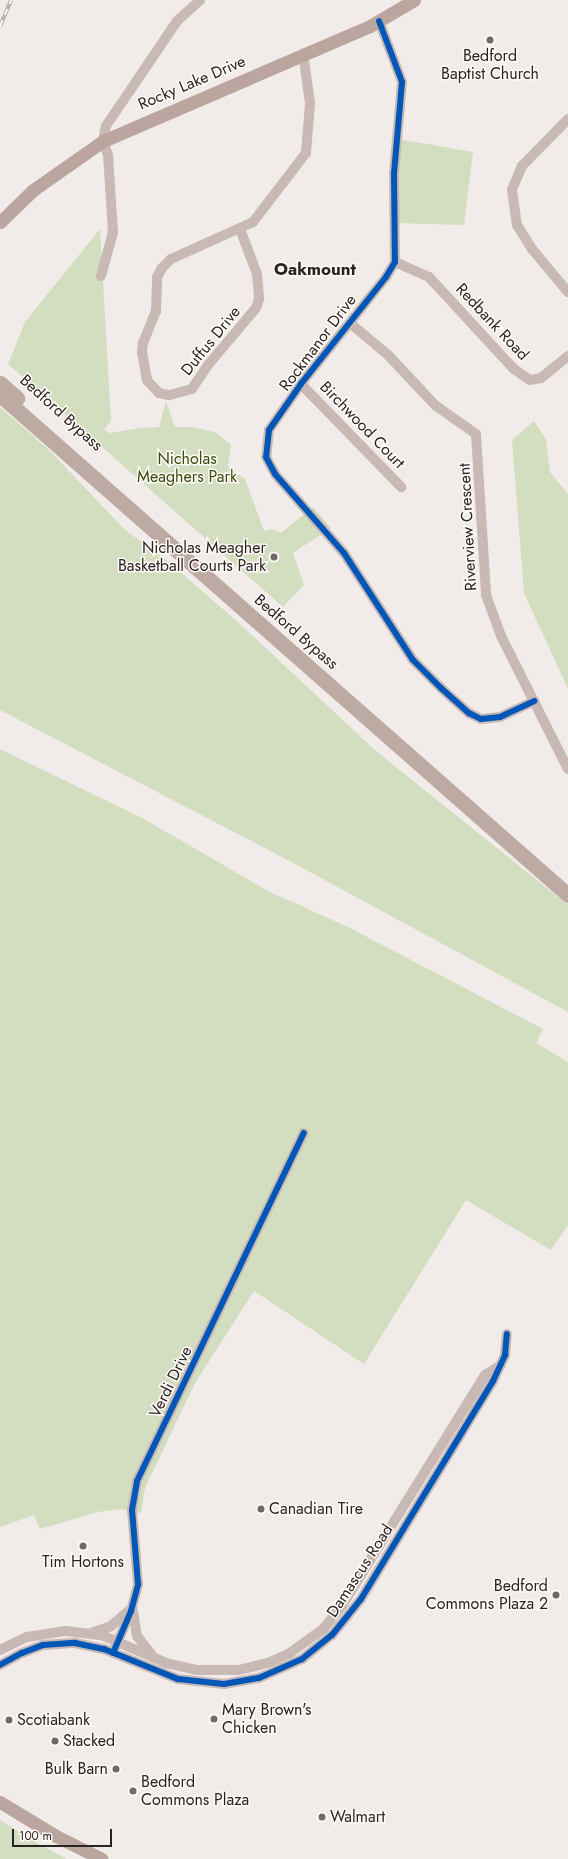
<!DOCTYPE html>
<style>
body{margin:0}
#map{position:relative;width:568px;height:1859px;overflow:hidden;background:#f1ecea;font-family:Jost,sans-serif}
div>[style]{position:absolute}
.green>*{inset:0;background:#d3ddbf}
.minor>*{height:10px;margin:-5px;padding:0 5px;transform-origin:5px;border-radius:5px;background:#c8b9b4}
.major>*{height:13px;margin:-6.5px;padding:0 6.5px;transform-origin:6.5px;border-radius:6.5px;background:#baa59f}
.highway>*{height:15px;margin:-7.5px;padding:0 7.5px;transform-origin:7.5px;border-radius:7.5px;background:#bdaaa3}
.rail>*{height:3.5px;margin-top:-1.75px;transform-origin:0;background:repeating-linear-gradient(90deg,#fff9f7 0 6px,#b6aba8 0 12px);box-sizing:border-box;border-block:1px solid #b6aba8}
.cycleway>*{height:6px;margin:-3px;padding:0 3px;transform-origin:3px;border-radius:3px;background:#0057b8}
.dots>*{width:11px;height:11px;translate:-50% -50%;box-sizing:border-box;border:2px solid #fff9f7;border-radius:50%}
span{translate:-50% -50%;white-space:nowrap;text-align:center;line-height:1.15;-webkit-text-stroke:3px #fff9f7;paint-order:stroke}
.poi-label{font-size:16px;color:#272422}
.right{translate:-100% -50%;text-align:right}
.left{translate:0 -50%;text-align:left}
.street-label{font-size:16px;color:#272422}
.park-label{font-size:16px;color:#384c0a}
.neighbourhood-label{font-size:17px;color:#272422;font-weight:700}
.scale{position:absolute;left:12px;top:1829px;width:100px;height:18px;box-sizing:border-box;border:2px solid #272422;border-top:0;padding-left:5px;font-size:12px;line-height:14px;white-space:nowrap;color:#272422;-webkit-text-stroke:3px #fff9f7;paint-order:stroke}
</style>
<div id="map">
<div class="green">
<i style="clip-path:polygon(398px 139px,473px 152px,464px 225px,395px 223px)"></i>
<i style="clip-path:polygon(100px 229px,111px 421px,104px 430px,110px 433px,140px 428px,159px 427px,166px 401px,175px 427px,192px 427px,215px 432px,231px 445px,228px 466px,245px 479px,264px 531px,271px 529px,281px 533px,313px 507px,331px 528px,293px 553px,304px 585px,283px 607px,8px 364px,25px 322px)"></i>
<i style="clip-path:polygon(0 407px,50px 451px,125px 530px,164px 558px,239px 623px,376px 751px,568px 905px,568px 1012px,297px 865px,0 710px)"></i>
<i style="clip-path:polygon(534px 421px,546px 439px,550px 472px,568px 494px,568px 689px,524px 593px,512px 440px)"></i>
<i style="clip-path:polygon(0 749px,144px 819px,268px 891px,348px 927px,543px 1029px,536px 1043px,568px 1062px,568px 1225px,551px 1250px,466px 1200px,364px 1364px,254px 1291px,195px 1383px,145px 1488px,141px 1513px,120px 1509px,98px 1512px,40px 1529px,34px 1515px,0 1527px)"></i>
<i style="clip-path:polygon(0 1820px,42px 1846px,67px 1859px,0 1859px)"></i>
</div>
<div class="minor">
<i style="left:379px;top:21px;width:65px;rotate:69.3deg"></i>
<i style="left:402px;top:82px;width:91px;rotate:95deg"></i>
<i style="left:394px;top:173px;width:89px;rotate:89.4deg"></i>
<i style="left:395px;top:262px;width:17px;rotate:121deg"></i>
<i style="left:386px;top:277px;width:137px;rotate:128.5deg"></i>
<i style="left:301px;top:384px;width:56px;rotate:124.8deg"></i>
<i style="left:269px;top:430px;width:27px;rotate:96deg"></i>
<i style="left:266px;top:457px;width:19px;rotate:62deg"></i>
<i style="left:275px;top:474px;width:105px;rotate:48.9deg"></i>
<i style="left:344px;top:553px;width:127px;rotate:57.2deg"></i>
<i style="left:413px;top:660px;width:40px;rotate:45deg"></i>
<i style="left:441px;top:688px;width:38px;rotate:42deg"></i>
<i style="left:469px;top:713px;width:13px;rotate:27deg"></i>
<i style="left:481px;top:719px;width:19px;rotate:-6deg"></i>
<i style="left:500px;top:717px;width:38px;rotate:-25deg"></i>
<i style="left:568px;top:119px;width:66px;rotate:134.4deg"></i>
<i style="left:522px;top:166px;width:26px;rotate:113deg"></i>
<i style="left:512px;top:190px;width:35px;rotate:82deg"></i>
<i style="left:517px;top:225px;width:28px;rotate:58deg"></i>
<i style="left:532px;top:249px;width:56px;rotate:50.1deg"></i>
<i style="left:240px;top:229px;width:48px;rotate:69.3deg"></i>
<i style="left:257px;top:274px;width:25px;rotate:85deg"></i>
<i style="left:259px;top:299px;width:9px;rotate:108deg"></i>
<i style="left:256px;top:308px;width:75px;rotate:130.1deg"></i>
<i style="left:208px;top:365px;width:29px;rotate:124deg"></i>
<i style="left:192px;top:389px;width:24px;rotate:165deg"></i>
<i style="left:169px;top:395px;width:10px;rotate:-169deg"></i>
<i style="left:159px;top:393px;width:18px;rotate:-133deg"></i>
<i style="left:147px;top:380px;width:28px;rotate:-100deg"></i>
<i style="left:142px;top:352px;width:9px;rotate:-84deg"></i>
<i style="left:143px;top:343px;width:35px;rotate:-68deg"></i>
<i style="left:156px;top:311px;width:34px;rotate:-88deg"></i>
<i style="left:157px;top:277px;width:10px;rotate:-61deg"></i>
<i style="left:162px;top:268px;width:13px;rotate:-45deg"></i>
<i style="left:171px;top:259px;width:90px;rotate:-24.3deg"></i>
<i style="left:253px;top:222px;width:87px;rotate:-52.5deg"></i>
<i style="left:306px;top:153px;width:50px;rotate:-85.4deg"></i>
<i style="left:310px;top:103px;width:50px;rotate:-98deg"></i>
<i style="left:395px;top:262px;width:37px;rotate:24deg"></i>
<i style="left:429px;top:277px;width:125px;rotate:47.3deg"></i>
<i style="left:514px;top:369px;width:19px;rotate:35deg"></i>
<i style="left:530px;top:380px;width:11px;rotate:-10deg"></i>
<i style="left:541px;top:378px;width:35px;rotate:-39deg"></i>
<i style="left:101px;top:276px;width:46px;rotate:-74.7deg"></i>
<i style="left:113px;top:232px;width:77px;rotate:-93.7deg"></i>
<i style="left:108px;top:155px;width:15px;rotate:-110deg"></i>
<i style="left:103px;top:141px;width:15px;rotate:-79deg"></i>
<i style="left:106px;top:126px;width:127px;rotate:-55.9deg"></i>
<i style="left:177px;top:21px;width:31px;rotate:-42deg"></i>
<i style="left:350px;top:323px;width:51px;rotate:40.2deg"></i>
<i style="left:389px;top:356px;width:67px;rotate:46.8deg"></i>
<i style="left:435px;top:405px;width:50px;rotate:35.3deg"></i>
<i style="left:476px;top:434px;width:161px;rotate:86.4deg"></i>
<i style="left:486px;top:595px;width:44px;rotate:69.9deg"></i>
<i style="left:501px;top:636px;width:149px;rotate:63.3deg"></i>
<i style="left:301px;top:384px;width:144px;rotate:45.8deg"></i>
<i style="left:133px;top:1611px;width:25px;rotate:81deg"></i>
<i style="left:137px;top:1636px;width:24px;rotate:52deg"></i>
<i style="left:91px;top:1633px;width:21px;rotate:-19deg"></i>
<i style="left:111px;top:1626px;width:23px;rotate:-41deg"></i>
<i style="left:115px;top:1648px;width:40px;rotate:-66.6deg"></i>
<i style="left:131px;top:1611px;width:28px;rotate:-75deg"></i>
<i style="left:138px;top:1584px;width:74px;rotate:-94.6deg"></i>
<i style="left:132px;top:1510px;width:29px;rotate:-80deg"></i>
<i style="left:137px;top:1481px;width:386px;rotate:-64.4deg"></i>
<i style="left:0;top:1650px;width:30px;rotate:-26deg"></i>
<i style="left:27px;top:1637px;width:39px;rotate:-9deg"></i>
<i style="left:66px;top:1631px;width:38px;rotate:7deg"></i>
<i style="left:104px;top:1636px;width:68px;rotate:23.5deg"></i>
<i style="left:166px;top:1663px;width:31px;rotate:13deg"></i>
<i style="left:196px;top:1670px;width:43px"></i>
<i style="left:239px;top:1670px;width:32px;rotate:-14deg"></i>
<i style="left:270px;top:1662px;width:22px;rotate:-24deg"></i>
<i style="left:290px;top:1653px;width:41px;rotate:-36deg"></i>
<i style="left:323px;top:1629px;width:32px;rotate:-51deg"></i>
<i style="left:343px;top:1604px;width:262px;rotate:-58.2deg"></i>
<i style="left:481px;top:1381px;width:7px;rotate:-56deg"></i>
<i style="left:485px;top:1375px;width:19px;rotate:-32deg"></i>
<i style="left:0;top:1665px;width:25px;rotate:-29deg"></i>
<i style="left:22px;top:1653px;width:22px;rotate:-21deg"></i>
<i style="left:43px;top:1645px;width:32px;rotate:-4deg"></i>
<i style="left:75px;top:1643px;width:30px;rotate:12deg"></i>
<i style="left:104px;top:1649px;width:80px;rotate:22.1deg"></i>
<i style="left:178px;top:1679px;width:46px;rotate:6.2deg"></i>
<i style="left:224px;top:1684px;width:36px;rotate:-10deg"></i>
<i style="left:259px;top:1678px;width:47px;rotate:-23.8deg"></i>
<i style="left:302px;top:1659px;width:38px;rotate:-39deg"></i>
<i style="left:332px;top:1635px;width:46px;rotate:-51.1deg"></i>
<i style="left:361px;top:1599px;width:255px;rotate:-58.8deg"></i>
<i style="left:493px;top:1381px;width:29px;rotate:-65deg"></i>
<i style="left:505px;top:1355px;width:21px;rotate:-85deg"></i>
</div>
<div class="major">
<i style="left:0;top:222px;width:46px;rotate:-44.1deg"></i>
<i style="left:33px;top:190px;width:85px;rotate:-35deg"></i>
<i style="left:103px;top:141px;width:291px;rotate:-23.3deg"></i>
<i style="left:370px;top:26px;width:51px;rotate:-30.6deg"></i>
<i style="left:0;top:1802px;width:66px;rotate:31.3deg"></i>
<i style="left:56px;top:1836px;width:51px;rotate:26.6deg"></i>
</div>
<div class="highway">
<i style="left:0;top:383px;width:23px;rotate:41deg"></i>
<i style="left:0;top:395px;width:757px;rotate:41.36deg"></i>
</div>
<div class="rail">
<i style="left:0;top:26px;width:28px;rotate:-67deg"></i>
</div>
<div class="cycleway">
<i style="left:379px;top:21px;width:65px;rotate:69.3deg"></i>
<i style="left:402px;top:82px;width:91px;rotate:95deg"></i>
<i style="left:394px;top:173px;width:89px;rotate:89.4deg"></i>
<i style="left:395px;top:262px;width:17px;rotate:121deg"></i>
<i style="left:386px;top:277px;width:137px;rotate:128.5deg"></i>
<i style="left:301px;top:384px;width:56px;rotate:124.8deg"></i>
<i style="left:269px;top:430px;width:27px;rotate:96deg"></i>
<i style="left:266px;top:457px;width:19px;rotate:62deg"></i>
<i style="left:275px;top:474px;width:105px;rotate:48.9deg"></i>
<i style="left:344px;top:553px;width:127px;rotate:57.2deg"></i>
<i style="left:413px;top:660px;width:40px;rotate:45deg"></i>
<i style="left:441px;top:688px;width:38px;rotate:42deg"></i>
<i style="left:469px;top:713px;width:13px;rotate:27deg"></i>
<i style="left:481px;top:719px;width:19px;rotate:-6deg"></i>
<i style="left:500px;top:717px;width:38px;rotate:-25deg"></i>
<i style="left:113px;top:1653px;width:46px;rotate:-66.8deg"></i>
<i style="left:131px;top:1611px;width:28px;rotate:-75deg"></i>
<i style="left:138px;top:1584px;width:74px;rotate:-94.6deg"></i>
<i style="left:132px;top:1510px;width:29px;rotate:-80deg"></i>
<i style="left:137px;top:1481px;width:386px;rotate:-64.4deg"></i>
<i style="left:0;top:1665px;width:25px;rotate:-29deg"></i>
<i style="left:22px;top:1653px;width:22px;rotate:-21deg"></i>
<i style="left:43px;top:1645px;width:32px;rotate:-4deg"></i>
<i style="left:75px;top:1643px;width:30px;rotate:12deg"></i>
<i style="left:104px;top:1649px;width:80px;rotate:22.1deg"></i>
<i style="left:178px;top:1679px;width:46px;rotate:6.2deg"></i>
<i style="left:224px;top:1684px;width:36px;rotate:-10deg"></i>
<i style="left:259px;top:1678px;width:47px;rotate:-23.8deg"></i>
<i style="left:302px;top:1659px;width:38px;rotate:-39deg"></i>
<i style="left:332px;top:1635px;width:46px;rotate:-51.1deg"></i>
<i style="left:361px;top:1599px;width:255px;rotate:-58.8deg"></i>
<i style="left:493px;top:1381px;width:29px;rotate:-65deg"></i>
<i style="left:505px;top:1355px;width:21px;rotate:-85deg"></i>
</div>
<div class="dots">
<i style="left:490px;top:40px;background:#6e6a68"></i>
<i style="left:274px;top:557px;background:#6e6a68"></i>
<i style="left:261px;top:1509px;background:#6e6a68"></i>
<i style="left:83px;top:1546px;background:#6e6a68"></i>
<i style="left:556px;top:1595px;background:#6e6a68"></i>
<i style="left:214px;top:1719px;background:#6e6a68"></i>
<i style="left:9px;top:1720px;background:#6e6a68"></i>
<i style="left:55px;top:1741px;background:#6e6a68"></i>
<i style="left:116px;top:1769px;background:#6e6a68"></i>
<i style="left:133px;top:1791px;background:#6e6a68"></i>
<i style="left:322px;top:1817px;background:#6e6a68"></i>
</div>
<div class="poi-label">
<span style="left:490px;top:65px">Bedford<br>Baptist Church</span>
<span class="right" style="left:266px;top:557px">Nicholas Meagher<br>Basketball Courts Park</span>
<span class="left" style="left:269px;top:1509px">Canadian Tire</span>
<span style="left:83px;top:1562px">Tim Hortons</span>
<span class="right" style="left:548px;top:1595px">Bedford<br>Commons Plaza 2</span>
<span class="left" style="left:222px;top:1719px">Mary Brown's<br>Chicken</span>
<span class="left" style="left:17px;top:1720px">Scotiabank</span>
<span class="left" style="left:63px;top:1741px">Stacked</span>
<span class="right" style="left:108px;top:1769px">Bulk Barn</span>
<span class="left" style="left:141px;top:1791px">Bedford<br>Commons Plaza</span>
<span class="left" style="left:330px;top:1817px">Walmart</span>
</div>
<div class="street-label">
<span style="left:192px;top:83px;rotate:-23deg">Rocky Lake Drive</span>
<span style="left:492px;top:322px;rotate:47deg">Redbank Road</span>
<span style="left:211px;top:341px;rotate:-51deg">Duffus Drive</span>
<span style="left:318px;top:343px;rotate:-53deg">Rockmanor Drive</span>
<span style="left:61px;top:413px;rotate:42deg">Bedford Bypass</span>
<span style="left:362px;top:425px;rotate:46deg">Birchwood Court</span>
<span style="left:468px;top:527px;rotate:-93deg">Riverview Crescent</span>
<span style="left:296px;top:632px;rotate:41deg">Bedford Bypass</span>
<span style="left:171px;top:1382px;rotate:-64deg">Verdi Drive</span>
<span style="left:360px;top:1571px;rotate:-57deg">Damascus Road</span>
</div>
<div class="park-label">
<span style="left:187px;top:468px">Nicholas<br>Meaghers Park</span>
</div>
<div class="neighbourhood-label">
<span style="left:315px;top:270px">Oakmount</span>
</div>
<div class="scale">100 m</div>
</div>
